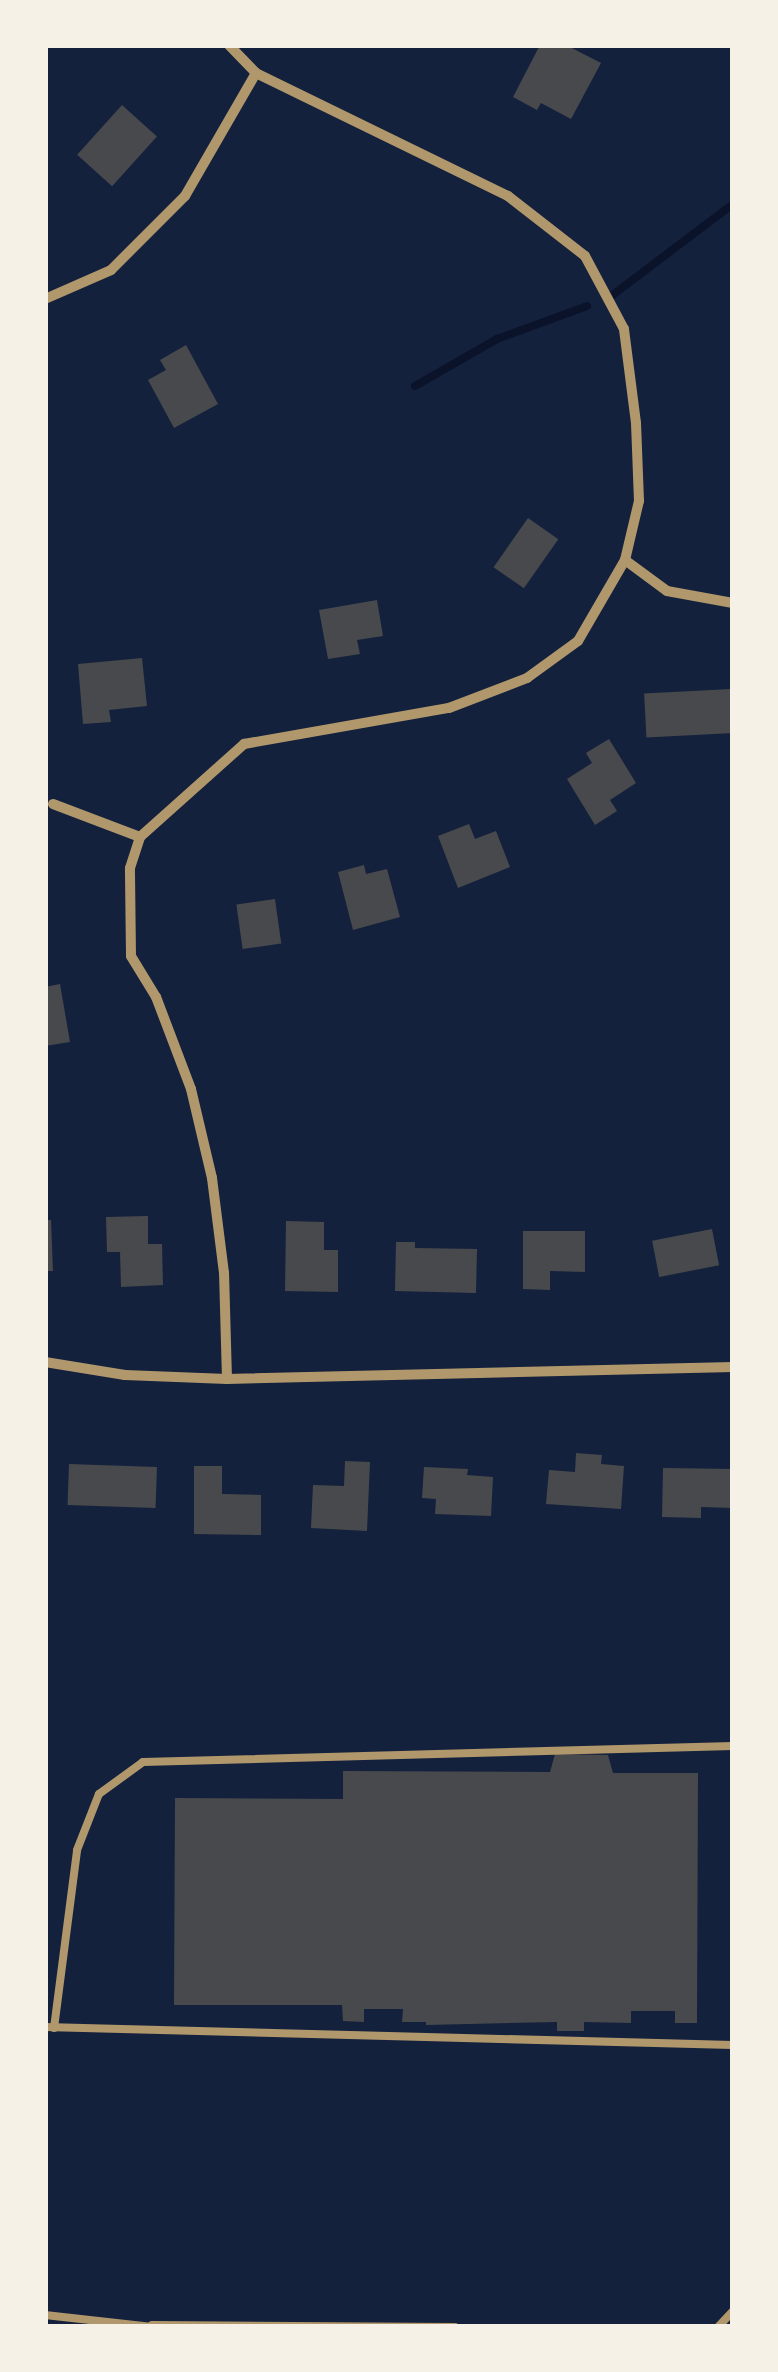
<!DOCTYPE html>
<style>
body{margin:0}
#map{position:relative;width:778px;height:2372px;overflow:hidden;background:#14213d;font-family:Mulish,sans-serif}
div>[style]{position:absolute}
.stream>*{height:8px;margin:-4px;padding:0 4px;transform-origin:4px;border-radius:4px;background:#0b132b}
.building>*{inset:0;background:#48494c;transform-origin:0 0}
.service>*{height:8px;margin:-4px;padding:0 4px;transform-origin:4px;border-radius:4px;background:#b1986c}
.minor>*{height:10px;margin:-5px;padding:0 5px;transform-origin:5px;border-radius:5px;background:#b1986c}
span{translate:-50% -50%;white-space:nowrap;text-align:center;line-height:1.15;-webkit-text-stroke:10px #f6f1e7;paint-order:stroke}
.frame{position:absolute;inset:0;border:48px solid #f6f1e7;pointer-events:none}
</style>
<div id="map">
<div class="stream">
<i style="left:610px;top:297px;width:154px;rotate:-37.1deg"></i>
<i style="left:415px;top:386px;width:95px;rotate:-29.8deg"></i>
<i style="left:497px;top:339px;width:96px;rotate:-20.1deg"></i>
</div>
<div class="building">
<i style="clip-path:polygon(540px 45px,566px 45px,601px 63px,571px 119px,541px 103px,537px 110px,513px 97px)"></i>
<i style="left:122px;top:105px;width:47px;height:67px;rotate:42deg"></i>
<i style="clip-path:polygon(186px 345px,218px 404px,174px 428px,148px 380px,166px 370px,160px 360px)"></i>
<i style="left:528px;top:518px;width:37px;height:60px;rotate:35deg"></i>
<i style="clip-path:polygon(377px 600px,383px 636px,357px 640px,360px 654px,328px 659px,319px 610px)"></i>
<i style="clip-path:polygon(142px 658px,147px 706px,109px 710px,111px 722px,83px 724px,78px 664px)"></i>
<i style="left:731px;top:689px;width:44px;height:87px;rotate:87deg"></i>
<i style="clip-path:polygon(609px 739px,636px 783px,610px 800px,617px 811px,595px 825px,567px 779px,592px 763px,586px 753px)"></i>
<i style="clip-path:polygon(469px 824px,475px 839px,496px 831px,510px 867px,458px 888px,438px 836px)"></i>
<i style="clip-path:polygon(364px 865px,366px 874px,387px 869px,400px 917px,353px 930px,338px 872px)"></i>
<i style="left:275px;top:899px;width:45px;height:39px;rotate:82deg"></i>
<i style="clip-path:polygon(60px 984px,70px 1042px,45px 1046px,45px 987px)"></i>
<i style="clip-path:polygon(148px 1216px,148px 1244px,162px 1244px,163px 1285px,121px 1287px,120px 1252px,107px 1252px,106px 1217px)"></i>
<i style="clip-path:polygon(45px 1220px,51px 1220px,53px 1271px,45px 1271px)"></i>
<i style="clip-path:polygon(286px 1221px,324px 1222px,324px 1250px,338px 1250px,338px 1292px,285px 1291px)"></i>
<i style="left:712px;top:1229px;width:37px;height:61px;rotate:79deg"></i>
<i style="clip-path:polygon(523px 1231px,585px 1231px,585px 1272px,550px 1271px,550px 1290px,523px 1289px)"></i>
<i style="clip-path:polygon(396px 1242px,415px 1242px,415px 1248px,477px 1249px,476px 1293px,395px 1291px)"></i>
<i style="clip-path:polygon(576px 1453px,602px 1455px,601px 1464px,624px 1466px,621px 1509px,546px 1504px,549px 1470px,575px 1472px)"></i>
<i style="clip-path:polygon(345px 1461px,370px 1462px,367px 1531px,311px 1528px,313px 1485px,344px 1486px)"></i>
<i style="left:69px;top:1464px;width:88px;height:41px;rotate:2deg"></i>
<i style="clip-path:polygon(194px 1466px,222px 1466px,222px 1494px,261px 1495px,261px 1535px,194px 1534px)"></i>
<i style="clip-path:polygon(424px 1467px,468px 1469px,467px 1475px,493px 1477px,491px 1516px,435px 1514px,436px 1499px,422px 1498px)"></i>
<i style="clip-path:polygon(663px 1468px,733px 1469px,733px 1508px,701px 1507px,701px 1518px,662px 1517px)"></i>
<i style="clip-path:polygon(555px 1754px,608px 1755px,613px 1773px,698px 1773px,697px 2023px,675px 2023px,675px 2011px,631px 2011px,631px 2023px,584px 2022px,584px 2031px,557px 2031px,557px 2022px,426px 2025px,426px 2022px,402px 2022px,403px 2009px,364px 2009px,364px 2022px,343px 2021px,342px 2005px,174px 2005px,175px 1798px,343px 1799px,343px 1771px,550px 1772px)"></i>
</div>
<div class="service">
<i style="left:45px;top:2027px;width:688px;rotate:1.5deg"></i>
<i style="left:54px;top:2028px;width:179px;rotate:-82.6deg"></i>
<i style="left:77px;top:1850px;width:60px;rotate:-68.6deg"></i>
<i style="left:99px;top:1794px;width:54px;rotate:-36deg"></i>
<i style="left:143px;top:1762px;width:590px;rotate:-1.55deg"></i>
<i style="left:45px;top:2315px;width:108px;rotate:6.4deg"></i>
<i style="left:152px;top:2325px;width:303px;rotate:0.4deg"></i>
<i style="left:718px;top:2327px;width:22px;rotate:-47deg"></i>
</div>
<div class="minor">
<i style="left:45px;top:299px;width:72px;rotate:-23.7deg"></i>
<i style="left:111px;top:270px;width:105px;rotate:-45deg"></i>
<i style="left:185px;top:196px;width:142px;rotate:-60deg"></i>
<i style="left:625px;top:560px;width:52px;rotate:36.4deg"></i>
<i style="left:667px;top:591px;width:67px;rotate:10.3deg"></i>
<i style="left:53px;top:804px;width:93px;rotate:20.8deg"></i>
<i style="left:45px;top:1362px;width:81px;rotate:9.2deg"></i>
<i style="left:125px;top:1375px;width:102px;rotate:2.2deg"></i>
<i style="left:227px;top:1379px;width:506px;rotate:-1.36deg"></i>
<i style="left:227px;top:1379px;width:106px;rotate:-91.6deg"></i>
<i style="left:224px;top:1273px;width:96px;rotate:-97.2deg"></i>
<i style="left:212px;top:1178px;width:91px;rotate:-103.3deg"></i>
<i style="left:191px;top:1089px;width:98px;rotate:-110.8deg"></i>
<i style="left:156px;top:997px;width:48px;rotate:-121.4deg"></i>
<i style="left:131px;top:956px;width:88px;rotate:-90.7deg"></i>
<i style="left:130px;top:868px;width:33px;rotate:-72deg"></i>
<i style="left:140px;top:837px;width:140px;rotate:-41.8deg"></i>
<i style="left:244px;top:744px;width:208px;rotate:-10deg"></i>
<i style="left:449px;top:708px;width:84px;rotate:-21deg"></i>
<i style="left:527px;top:678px;width:63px;rotate:-36deg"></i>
<i style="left:578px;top:641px;width:94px;rotate:-59.9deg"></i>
<i style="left:625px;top:560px;width:61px;rotate:-76.7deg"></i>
<i style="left:639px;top:501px;width:78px;rotate:-92.2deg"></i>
<i style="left:636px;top:423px;width:95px;rotate:-97.3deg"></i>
<i style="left:624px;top:329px;width:83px;rotate:-118.1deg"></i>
<i style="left:585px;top:256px;width:98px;rotate:-142.1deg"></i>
<i style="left:508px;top:196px;width:280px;rotate:-154deg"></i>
<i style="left:256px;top:73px;width:39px;rotate:-134deg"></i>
</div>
<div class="frame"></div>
</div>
